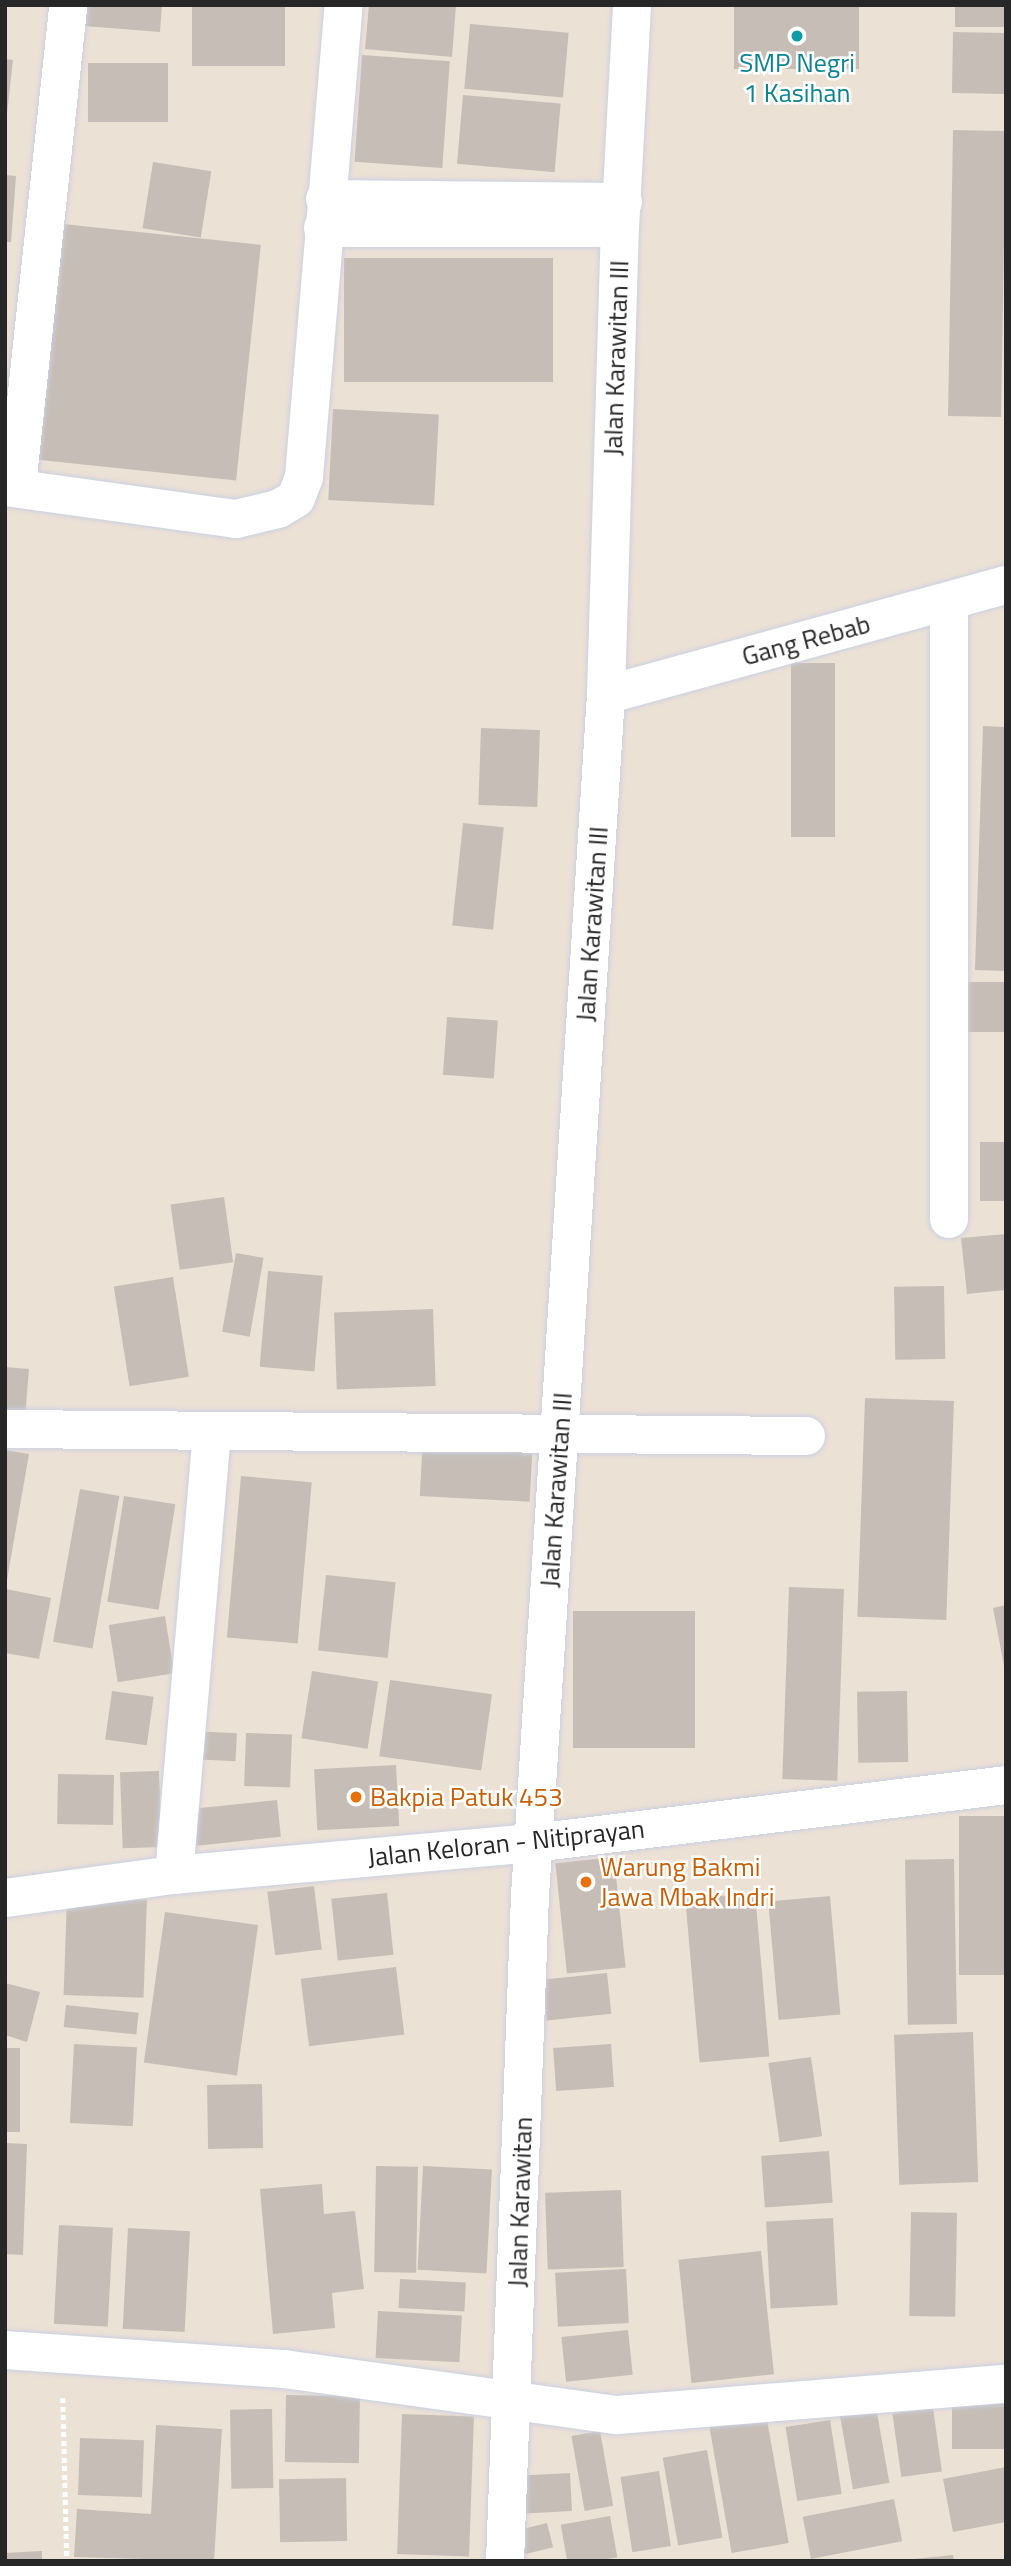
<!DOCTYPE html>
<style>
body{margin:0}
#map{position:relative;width:1011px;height:2566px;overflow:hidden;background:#ece1d5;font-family:"Titillium Web",sans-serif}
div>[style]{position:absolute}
.building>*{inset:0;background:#c6beb6;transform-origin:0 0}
.path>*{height:4.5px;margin-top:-2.25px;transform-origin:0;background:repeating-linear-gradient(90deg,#fff 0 5px,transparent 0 8.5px)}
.roads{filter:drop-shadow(0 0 2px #cbd0e2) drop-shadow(0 0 2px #cbd0e2)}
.minor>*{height:38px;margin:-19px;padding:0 19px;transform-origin:19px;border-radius:19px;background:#fff}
.dots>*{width:19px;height:19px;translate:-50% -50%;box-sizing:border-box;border:4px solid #fff;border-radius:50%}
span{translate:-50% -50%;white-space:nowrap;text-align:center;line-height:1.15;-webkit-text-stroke:5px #fff;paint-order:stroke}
.culture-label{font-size:26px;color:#0d838f}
.street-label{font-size:26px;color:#272727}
.food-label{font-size:26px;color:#c56008}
.left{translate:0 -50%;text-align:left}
.frame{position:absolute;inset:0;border:7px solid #272727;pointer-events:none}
</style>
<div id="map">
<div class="building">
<i style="clip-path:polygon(74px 5px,162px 5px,160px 32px,72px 25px)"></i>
<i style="left:192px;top:5px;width:93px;height:61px"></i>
<i style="clip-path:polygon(369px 5px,456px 5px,452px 57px,365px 49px)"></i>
<i style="left:734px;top:5px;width:125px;height:64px"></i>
<i style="left:955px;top:5px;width:51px;height:22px"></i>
<i style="left:470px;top:24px;width:99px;height:65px;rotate:5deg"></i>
<i style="left:953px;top:32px;width:53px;height:61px;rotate:1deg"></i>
<i style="left:362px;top:55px;width:88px;height:107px;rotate:4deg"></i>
<i style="clip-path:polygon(5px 59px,13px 60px,7px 114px,5px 114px)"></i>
<i style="left:88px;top:63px;width:80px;height:59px"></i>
<i style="left:463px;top:95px;width:98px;height:69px;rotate:5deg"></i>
<i style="left:953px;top:130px;width:53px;height:286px;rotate:1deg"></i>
<i style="left:153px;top:162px;width:59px;height:67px;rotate:9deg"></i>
<i style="clip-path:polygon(5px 175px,16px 176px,11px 242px,5px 242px)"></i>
<i style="left:53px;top:223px;width:209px;height:237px;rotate:6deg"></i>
<i style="left:553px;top:258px;width:124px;height:209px;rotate:90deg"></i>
<i style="left:333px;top:409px;width:106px;height:91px;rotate:3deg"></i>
<i style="left:835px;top:663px;width:174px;height:44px;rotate:90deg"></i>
<i style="clip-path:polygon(983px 726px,1006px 727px,1006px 971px,975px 970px)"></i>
<i style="left:481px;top:728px;width:59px;height:77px;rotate:2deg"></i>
<i style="left:463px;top:823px;width:41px;height:103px;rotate:6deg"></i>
<i style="left:968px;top:982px;width:38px;height:50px"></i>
<i style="left:447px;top:1017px;width:51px;height:58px;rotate:4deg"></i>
<i style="left:1006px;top:1142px;width:59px;height:26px;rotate:90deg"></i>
<i style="left:224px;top:1197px;width:66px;height:54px;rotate:82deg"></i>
<i style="clip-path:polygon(1006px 1234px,1006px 1290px,967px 1294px,961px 1238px)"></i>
<i style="left:236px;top:1253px;width:28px;height:80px;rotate:10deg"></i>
<i style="left:268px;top:1271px;width:55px;height:96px;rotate:5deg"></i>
<i style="left:173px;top:1277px;width:101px;height:60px;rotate:81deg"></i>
<i style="left:944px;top:1286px;width:73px;height:50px;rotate:89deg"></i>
<i style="left:433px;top:1309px;width:77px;height:99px;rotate:88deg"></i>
<i style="clip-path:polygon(5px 1367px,29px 1369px,25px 1418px,5px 1417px)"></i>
<i style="left:865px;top:1398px;width:89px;height:219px;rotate:2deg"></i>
<i style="left:423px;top:1435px;width:110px;height:61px;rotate:3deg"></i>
<i style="clip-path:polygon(5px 1450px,29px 1454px,7px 1580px,5px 1580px)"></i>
<i style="left:241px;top:1476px;width:71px;height:162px;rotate:5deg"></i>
<i style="left:80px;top:1489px;width:40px;height:155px;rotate:10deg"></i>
<i style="left:124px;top:1496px;width:52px;height:107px;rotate:9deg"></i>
<i style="left:326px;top:1575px;width:70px;height:76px;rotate:6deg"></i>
<i style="left:789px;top:1587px;width:55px;height:192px;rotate:2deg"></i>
<i style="clip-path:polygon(6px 1589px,51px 1598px,39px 1659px,5px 1653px)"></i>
<i style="clip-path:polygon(1006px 1605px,1006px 1666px,1004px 1666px,993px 1608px)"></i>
<i style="left:695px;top:1611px;width:137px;height:122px;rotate:90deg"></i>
<i style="left:165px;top:1616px;width:58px;height:57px;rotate:81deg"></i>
<i style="left:312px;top:1671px;width:67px;height:68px;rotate:9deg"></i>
<i style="left:390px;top:1680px;width:103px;height:77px;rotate:8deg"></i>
<i style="left:112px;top:1691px;width:42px;height:49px;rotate:8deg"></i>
<i style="left:907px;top:1691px;width:71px;height:50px;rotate:89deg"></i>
<i style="left:192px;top:1731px;width:45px;height:28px;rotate:3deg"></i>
<i style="left:246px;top:1733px;width:46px;height:53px;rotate:2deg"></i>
<i style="left:396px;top:1765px;width:61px;height:82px;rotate:87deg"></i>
<i style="left:159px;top:1771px;width:76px;height:39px;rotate:88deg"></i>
<i style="left:58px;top:1774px;width:56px;height:50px;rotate:1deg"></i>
<i style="left:277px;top:1800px;width:37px;height:87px;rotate:84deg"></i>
<i style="left:1006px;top:1816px;width:159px;height:47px;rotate:90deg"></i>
<i style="left:614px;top:1857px;width:111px;height:59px;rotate:84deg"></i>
<i style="left:954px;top:1859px;width:165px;height:49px;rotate:89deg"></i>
<i style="left:314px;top:1886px;width:64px;height:47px;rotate:83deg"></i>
<i style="left:387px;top:1893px;width:62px;height:56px;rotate:84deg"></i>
<i style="left:755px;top:1893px;width:164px;height:70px;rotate:85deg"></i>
<i style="left:830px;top:1896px;width:119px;height:62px;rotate:85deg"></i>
<i style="left:67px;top:1897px;width:80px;height:98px;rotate:2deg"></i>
<i style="left:165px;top:1912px;width:94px;height:152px;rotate:8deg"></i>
<i style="left:396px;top:1967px;width:68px;height:96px;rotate:83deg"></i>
<i style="left:607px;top:1973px;width:41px;height:65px;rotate:84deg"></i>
<i style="clip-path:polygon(5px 1983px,40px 1992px,27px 2042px,5px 2035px)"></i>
<i style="left:66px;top:2005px;width:73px;height:22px;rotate:6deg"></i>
<i style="left:973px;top:2032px;width:150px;height:79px;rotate:88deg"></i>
<i style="left:74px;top:2044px;width:63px;height:79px;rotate:3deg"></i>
<i style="left:611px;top:2044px;width:43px;height:58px;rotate:86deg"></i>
<i style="left:20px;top:2048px;width:84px;height:15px;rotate:90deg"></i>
<i style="left:811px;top:2057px;width:80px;height:43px;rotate:82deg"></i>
<i style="left:262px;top:2084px;width:64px;height:55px;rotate:89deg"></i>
<i style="clip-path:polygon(5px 2143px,27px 2144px,23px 2255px,5px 2254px)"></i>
<i style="left:829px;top:2151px;width:52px;height:68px;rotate:86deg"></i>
<i style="left:376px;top:2166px;width:42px;height:106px;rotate:1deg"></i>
<i style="left:423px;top:2166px;width:69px;height:104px;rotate:3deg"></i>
<i style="clip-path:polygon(322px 2184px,324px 2214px,355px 2211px,364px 2289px,332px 2293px,335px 2328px,273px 2334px,260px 2189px)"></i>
<i style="left:621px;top:2190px;width:77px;height:76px;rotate:88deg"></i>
<i style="left:911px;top:2212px;width:46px;height:104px;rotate:1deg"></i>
<i style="left:833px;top:2218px;width:87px;height:67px;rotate:87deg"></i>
<i style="left:59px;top:2225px;width:54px;height:99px;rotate:3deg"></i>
<i style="left:128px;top:2228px;width:62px;height:101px;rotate:3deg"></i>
<i style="left:761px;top:2251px;width:124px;height:83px;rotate:84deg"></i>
<i style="left:626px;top:2269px;width:54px;height:71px;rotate:87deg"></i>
<i style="left:400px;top:2279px;width:66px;height:29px;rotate:3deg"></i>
<i style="left:378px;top:2311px;width:84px;height:47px;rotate:3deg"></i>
<i style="left:628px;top:2330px;width:45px;height:67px;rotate:84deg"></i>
<i style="left:1006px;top:2392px;width:57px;height:54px;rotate:90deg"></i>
<i style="left:286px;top:2395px;width:74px;height:67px;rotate:1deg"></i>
<i style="left:876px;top:2407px;width:77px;height:37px;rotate:80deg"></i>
<i style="left:933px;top:2408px;width:64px;height:41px;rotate:82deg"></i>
<i style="left:272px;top:2409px;width:79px;height:42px;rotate:89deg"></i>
<i style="left:402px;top:2414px;width:72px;height:140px;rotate:2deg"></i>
<i style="left:766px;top:2414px;width:131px;height:58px;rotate:80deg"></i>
<i style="left:830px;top:2420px;width:75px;height:45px;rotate:81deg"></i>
<i style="clip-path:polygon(156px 2425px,222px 2429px,214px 2561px,74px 2557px,77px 2509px,151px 2514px)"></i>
<i style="left:600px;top:2431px;width:76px;height:29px;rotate:80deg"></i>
<i style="left:80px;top:2438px;width:64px;height:57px;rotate:2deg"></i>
<i style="left:707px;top:2450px;width:89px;height:45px;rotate:80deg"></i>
<i style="clip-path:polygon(1006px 2467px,1006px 2522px,953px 2532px,943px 2479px)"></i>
<i style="left:659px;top:2471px;width:76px;height:39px;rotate:81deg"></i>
<i style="left:570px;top:2473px;width:38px;height:48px;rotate:87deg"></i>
<i style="left:346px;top:2478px;width:63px;height:67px;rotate:89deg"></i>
<i style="left:894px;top:2499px;width:43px;height:93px;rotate:79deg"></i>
<i style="left:610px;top:2516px;width:42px;height:50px;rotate:80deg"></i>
<i style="left:547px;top:2523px;width:25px;height:29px;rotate:76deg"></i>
<i style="clip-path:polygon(42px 2551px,42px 2561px,5px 2561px,5px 2553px)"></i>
<i style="clip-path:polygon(953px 2555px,954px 2561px,914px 2561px,914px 2559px)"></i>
</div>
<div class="path">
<i style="left:63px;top:2398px;width:163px;rotate:88.6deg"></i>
</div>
<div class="roads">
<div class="minor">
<i style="left:325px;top:199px;width:298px;rotate:0.6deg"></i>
<i style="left:323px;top:228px;width:297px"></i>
<i style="left:17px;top:486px;width:484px;rotate:-83.9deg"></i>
<i style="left:5px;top:487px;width:233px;rotate:7.9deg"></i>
<i style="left:236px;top:519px;width:43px;rotate:-13.4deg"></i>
<i style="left:278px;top:509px;width:21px;rotate:-31deg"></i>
<i style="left:296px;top:498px;width:22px;rotate:-69deg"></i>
<i style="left:304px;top:477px;width:474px;rotate:-85.2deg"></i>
<i style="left:949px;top:601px;width:618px;rotate:90deg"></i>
<i style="left:606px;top:695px;width:415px;rotate:-15.4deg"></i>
<i style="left:5px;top:1429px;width:801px;rotate:0.5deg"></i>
<i style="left:174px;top:1875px;width:443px;rotate:-85.1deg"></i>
<i style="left:5px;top:1898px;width:171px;rotate:-7.8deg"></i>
<i style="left:174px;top:1875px;width:361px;rotate:-5.1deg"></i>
<i style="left:534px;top:1843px;width:476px;rotate:-7deg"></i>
<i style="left:5px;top:2350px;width:280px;rotate:3.9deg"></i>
<i style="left:284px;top:2369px;width:336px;rotate:7.9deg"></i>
<i style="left:617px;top:2415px;width:390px;rotate:-4.6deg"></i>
<i style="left:505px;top:2561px;width:665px;rotate:-87.85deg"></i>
<i style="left:530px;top:1896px;width:1203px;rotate:-86.38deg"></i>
<i style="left:606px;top:695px;width:467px;rotate:-88.3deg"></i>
<i style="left:620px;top:228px;width:223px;rotate:-86.9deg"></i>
</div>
</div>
<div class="dots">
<i style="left:797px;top:36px;background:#0f9aa8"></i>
<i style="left:356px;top:1797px;background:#e8710a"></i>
<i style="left:586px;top:1882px;background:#e8710a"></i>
</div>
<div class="culture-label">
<span style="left:797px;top:78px">SMP Negri<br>1 Kasihan</span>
</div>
<div class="street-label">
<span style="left:616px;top:358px;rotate:-88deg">Jalan Karawitan III</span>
<span style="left:806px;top:640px;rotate:-15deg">Gang Rebab</span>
<span style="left:592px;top:924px;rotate:-86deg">Jalan Karawitan III</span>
<span style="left:556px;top:1490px;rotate:-86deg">Jalan Karawitan III</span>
<span style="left:506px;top:1843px;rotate:-6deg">Jalan Keloran - Nitiprayan</span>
<span style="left:520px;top:2202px;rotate:-88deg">Jalan Karawitan</span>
</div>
<div class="food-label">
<span class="left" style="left:370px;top:1797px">Bakpia Patuk 453</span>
<span class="left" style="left:600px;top:1882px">Warung Bakmi<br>Jawa Mbak Indri</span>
</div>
<div class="frame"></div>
</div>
